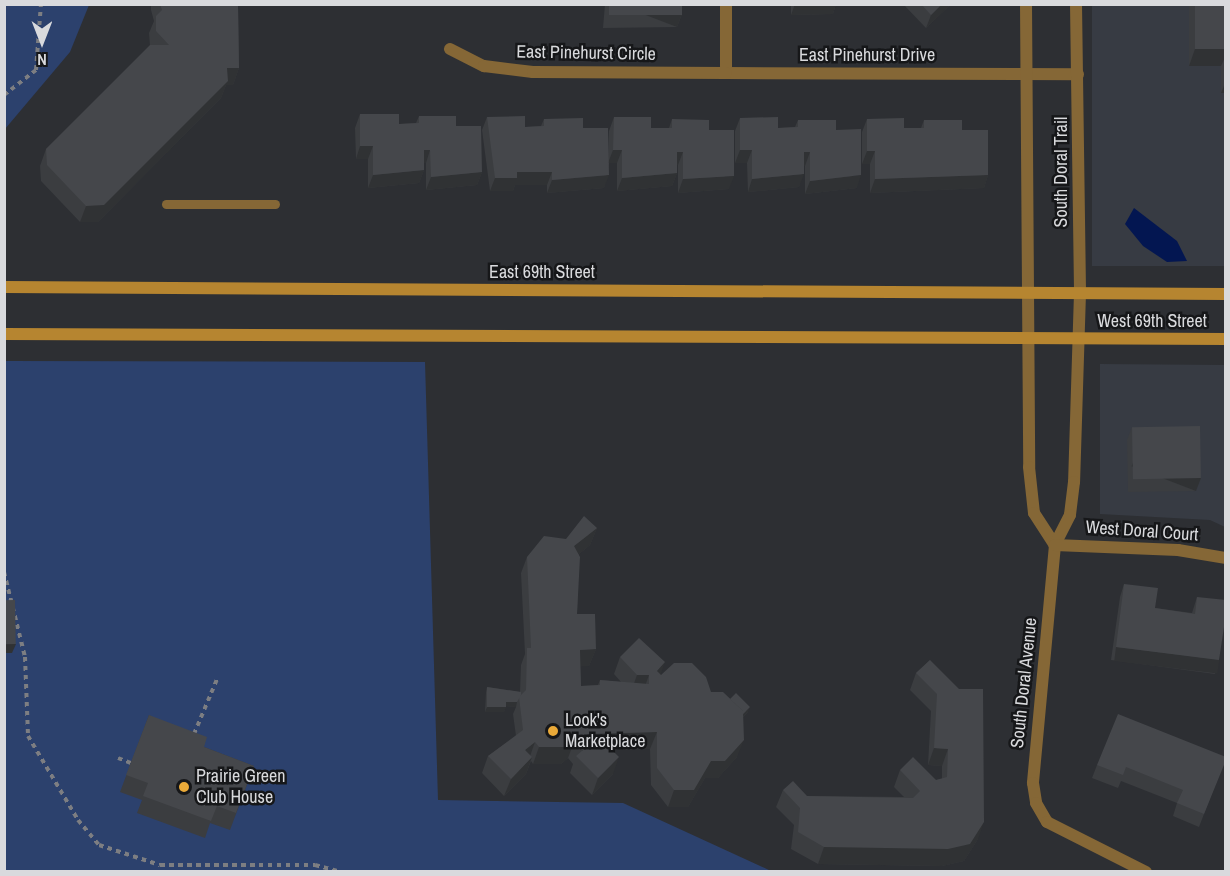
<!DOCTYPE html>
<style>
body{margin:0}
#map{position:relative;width:1230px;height:876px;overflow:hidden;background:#2d2f33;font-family:"Archivo Narrow",sans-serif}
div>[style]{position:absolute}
.built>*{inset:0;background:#373b43;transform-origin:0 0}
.green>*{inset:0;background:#2c416d}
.water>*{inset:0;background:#031651}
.path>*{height:4px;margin-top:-2px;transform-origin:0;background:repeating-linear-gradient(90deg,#7d7e82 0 4.5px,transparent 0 9px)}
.service>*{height:9px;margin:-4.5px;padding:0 4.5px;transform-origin:4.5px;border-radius:4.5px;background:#856736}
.minor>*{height:12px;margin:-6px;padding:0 6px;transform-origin:6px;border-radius:6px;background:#856736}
.secondary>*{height:12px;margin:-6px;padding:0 6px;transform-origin:6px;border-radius:6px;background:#b68530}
.wall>*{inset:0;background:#3b3d40}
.shaded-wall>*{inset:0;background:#303234;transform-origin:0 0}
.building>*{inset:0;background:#45474b;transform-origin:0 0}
.dots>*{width:16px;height:16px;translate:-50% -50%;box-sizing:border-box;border:3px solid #161719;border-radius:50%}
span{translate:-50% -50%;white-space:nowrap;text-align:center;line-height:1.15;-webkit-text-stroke:5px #161719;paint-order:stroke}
.street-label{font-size:18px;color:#d9dadd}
.poi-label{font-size:18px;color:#d9dadd}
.left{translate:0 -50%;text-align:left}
.frame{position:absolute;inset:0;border:6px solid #d9dadd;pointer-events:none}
.north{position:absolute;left:12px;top:12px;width:60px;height:60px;-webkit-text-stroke:4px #161719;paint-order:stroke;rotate:180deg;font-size:16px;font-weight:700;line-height:24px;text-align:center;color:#d9dadd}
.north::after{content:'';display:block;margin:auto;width:21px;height:27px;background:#d9dadd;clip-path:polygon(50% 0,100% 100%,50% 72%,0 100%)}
</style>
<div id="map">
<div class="built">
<i style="left:1092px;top:5px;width:133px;height:261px"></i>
<i style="clip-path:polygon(1100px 364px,1225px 365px,1225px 527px,1210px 520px,1100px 514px)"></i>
</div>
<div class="green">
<i style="clip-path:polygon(5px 4px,89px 5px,70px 52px,5px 129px)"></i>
<i style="clip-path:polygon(5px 361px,425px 362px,438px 800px,623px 803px,771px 871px,5px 872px)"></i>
</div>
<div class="water">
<i style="clip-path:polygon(1134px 208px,1177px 241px,1187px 261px,1167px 262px,1143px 246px,1125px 224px)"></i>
</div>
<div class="path">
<i style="left:4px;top:95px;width:41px;rotate:-38deg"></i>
<i style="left:36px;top:70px;width:66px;rotate:-85.7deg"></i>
<i style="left:4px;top:572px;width:88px;rotate:76.1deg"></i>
<i style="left:25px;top:657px;width:79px;rotate:87.8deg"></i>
<i style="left:28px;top:736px;width:98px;rotate:59.2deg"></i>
<i style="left:78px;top:820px;width:33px;rotate:50deg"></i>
<i style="left:99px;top:845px;width:64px;rotate:18.2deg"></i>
<i style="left:160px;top:865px;width:155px"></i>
<i style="left:315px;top:865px;width:27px;rotate:15deg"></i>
<i style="left:194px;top:734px;width:62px;rotate:-67.2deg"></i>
<i style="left:118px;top:758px;width:14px;rotate:21deg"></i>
</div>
<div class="service">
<i style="left:166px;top:204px;width:109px"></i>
</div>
<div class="minor">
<i style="left:726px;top:4px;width:69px;rotate:90deg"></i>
<i style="left:726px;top:73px;width:352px;rotate:0.2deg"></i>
<i style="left:1026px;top:4px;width:463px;rotate:89.6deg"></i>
<i style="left:1029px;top:467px;width:46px;rotate:83.8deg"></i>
<i style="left:1034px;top:513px;width:38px;rotate:57deg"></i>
<i style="left:1076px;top:4px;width:289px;rotate:89.2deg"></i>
<i style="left:1080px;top:293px;width:189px;rotate:91.8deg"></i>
<i style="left:1074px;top:482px;width:33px;rotate:97deg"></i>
<i style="left:1070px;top:515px;width:34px;rotate:117deg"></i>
<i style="left:1055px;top:545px;width:239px;rotate:95.3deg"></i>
<i style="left:1033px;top:783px;width:20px;rotate:81deg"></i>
<i style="left:1036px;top:803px;width:22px;rotate:60deg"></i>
<i style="left:1047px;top:822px;width:111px;rotate:26.8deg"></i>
<i style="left:450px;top:49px;width:38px;rotate:27deg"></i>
<i style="left:484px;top:66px;width:49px;rotate:7deg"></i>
<i style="left:533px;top:72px;width:193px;rotate:0.3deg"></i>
<i style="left:1055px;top:545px;width:123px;rotate:2.3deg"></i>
<i style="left:1178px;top:550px;width:49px;rotate:9.5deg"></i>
</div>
<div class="secondary">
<i style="left:4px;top:287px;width:1222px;rotate:0.33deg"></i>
<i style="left:4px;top:334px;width:1222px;rotate:0.23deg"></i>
</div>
<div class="wall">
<i style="clip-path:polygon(151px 4px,238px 4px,239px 68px,233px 85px,226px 85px,221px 98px,98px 222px,80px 222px,41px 181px,40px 166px,46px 149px,150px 46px,149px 33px,154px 21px,151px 10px)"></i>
<i style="clip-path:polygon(605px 4px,682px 4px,682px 14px,677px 27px,603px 28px)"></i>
<i style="clip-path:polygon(791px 4px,836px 4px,833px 14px,791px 15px)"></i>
<i style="clip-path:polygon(903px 4px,951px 4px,926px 28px)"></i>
<i style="clip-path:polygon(1189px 4px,1226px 4px,1226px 93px,1221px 93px,1221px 66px,1189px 66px)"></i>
<i style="clip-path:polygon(360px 114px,399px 124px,416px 123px,419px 116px,456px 126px,482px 172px,477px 185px,426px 190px,426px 163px,424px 163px,424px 170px,419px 183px,368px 188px,368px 159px,356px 159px,355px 128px)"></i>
<i style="clip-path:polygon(487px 117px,525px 127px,541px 126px,544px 119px,583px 128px,608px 159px,609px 131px,614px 117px,651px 128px,669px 128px,672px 119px,709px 130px,729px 189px,678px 193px,678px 165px,677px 165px,677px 173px,672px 186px,617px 191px,617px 163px,609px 163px,604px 188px,547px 193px,547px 185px,515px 185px,513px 191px,490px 191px,482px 130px)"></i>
<i style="clip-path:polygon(740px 118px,778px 128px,795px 127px,798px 120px,836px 130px,857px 188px,805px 194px,805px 166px,804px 166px,799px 187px,748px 192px,747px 163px,735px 163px,735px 131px)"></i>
<i style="clip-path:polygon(867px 119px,904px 128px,921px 128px,924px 120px,962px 130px,988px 175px,984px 188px,870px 193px,870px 164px,862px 164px,862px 132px)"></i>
<i style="clip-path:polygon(1132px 427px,1196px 491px,1128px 492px,1127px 440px)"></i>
<i style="clip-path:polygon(597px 528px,590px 545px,579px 554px,577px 614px,596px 649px,589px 666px,580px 666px,581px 686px,598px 685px,600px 680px,621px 682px,614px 674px,620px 657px,661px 675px,730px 699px,748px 712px,743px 717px,737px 757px,718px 778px,705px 778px,688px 807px,668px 807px,651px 785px,650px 749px,612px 750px,613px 774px,592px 795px,570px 773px,573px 764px,568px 758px,561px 764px,533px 764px,531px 761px,526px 774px,504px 796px,482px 773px,488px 756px,516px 736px,513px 714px,516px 707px,506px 706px,504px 712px,485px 712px,486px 692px,487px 687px,520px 692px,521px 665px,525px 654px,521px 573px,527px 557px,566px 539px)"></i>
<i style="clip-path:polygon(1124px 584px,1155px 608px,1192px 613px,1197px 597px,1219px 660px,1215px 674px,1111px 660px,1120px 597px)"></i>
<i style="clip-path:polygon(930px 660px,978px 839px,964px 861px,942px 866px,818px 864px,791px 849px,794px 825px,776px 807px,783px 790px,807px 796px,904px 797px,894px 787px,900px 770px,936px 780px,942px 779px,942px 766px,928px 765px,931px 711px,910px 690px,916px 673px)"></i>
<i style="clip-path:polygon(149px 715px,204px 747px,254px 766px,230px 830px,210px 823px,205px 838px,137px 813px,142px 800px,120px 792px)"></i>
<i style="clip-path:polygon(1226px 757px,1199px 827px,1173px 816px,1177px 803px,1121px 781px,1118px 788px,1092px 778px,1097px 765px)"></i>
</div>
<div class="shaded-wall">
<i style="clip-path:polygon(795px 4px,836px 4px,833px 14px,791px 15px)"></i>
<i style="clip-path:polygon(942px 4px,951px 4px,926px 28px,931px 15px)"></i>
<i style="left:682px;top:14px;width:14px;height:74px;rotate:111deg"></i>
<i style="clip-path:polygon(1195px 49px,1226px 49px,1226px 55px,1221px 66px,1189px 66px)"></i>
<i style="clip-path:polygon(227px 68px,239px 68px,233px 85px,226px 85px,221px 98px,98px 222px,80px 222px,86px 206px)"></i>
<i style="clip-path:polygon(1226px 81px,1226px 93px,1221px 93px)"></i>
<i style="clip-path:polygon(360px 146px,373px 146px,368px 159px,356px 159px)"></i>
<i style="clip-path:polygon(424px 150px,430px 150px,426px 163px,419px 163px)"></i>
<i style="clip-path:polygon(613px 150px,622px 150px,617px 163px,608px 163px)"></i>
<i style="clip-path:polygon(740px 150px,752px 150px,747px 163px,735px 163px)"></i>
<i style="clip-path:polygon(867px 151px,875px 151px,870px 164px,862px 164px)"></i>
<i style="clip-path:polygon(677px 152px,683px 152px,678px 165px,672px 165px)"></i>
<i style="clip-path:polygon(804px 152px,810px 152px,805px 166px,799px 166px)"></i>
<i style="clip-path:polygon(424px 170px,419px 183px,368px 188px,373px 175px)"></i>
<i style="clip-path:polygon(482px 172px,477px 185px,426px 190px,431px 177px)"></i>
<i style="clip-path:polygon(517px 172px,552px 172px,547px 185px,515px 185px,513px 191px,490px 191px,495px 178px)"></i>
<i style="clip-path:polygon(677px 173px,672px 186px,617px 191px,622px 178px)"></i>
<i style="clip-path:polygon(804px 174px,799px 187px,748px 192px,752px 179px)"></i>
<i style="clip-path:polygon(609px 175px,604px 188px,547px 193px,552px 180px)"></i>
<i style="clip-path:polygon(861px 175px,857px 188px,805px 194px,810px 181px)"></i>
<i style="clip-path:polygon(988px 175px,984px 188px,870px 193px,875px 179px)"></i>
<i style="clip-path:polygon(734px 176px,729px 189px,678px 193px,683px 179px)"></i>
<i style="left:1201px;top:478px;width:14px;height:69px;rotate:111deg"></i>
<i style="clip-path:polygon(597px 528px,590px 545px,568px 563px,574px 546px)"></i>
<i style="clip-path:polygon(4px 644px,16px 644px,12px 653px,4px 653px)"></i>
<i style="left:1116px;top:647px;width:104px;height:14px;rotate:7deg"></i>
<i style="clip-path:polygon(596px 649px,589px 666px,574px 667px,580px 650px)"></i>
<i style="clip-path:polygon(665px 662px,659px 679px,657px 671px)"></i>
<i style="clip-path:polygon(637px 675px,649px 675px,643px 692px,631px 692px)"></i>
<i style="clip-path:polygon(506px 702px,517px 702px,516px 707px,504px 706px)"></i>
<i style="clip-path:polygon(487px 707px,506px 707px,504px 712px,485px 712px)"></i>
<i style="clip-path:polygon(750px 707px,748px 712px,734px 726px,736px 721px)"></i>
<i style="clip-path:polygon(657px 732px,650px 749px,582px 751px,587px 734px)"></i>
<i style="clip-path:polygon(744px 740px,737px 757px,718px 778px,705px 778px,688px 807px,668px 807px,674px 790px,711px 761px)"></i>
<i style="clip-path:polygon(535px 742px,529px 759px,525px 750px)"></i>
<i style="clip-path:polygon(574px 742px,568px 758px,561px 764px,533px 764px,539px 747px)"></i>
<i style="clip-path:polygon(934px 748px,948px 749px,942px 766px,928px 765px)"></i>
<i style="clip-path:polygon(532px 757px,526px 774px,504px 796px,511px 779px)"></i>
<i style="clip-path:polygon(619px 757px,613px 774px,592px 795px,598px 778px)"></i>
<i style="clip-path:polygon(984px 822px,978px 839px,964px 861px,942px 866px,818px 864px,824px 847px)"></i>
</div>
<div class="building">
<i style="clip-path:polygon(160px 4px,238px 4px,239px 68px,227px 68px,228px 81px,104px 205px,86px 206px,47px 165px,46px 149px,150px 45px,169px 45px,156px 31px,156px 16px,162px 10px)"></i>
<i style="left:609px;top:4px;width:73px;height:11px"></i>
<i style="clip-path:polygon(921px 4px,942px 4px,931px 15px)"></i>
<i style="left:1195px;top:4px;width:31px;height:45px"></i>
<i style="clip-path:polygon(360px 114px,399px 114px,399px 124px,419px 123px,419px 116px,456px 116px,456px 126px,481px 126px,482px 172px,431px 177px,430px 150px,424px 150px,424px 170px,373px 175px,373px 146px,360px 146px)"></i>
<i style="clip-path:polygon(525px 116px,525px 127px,544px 126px,544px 119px,583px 118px,583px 128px,608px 128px,609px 175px,552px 180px,552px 172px,517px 172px,517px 178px,495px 178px,487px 117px)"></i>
<i style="clip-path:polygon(614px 117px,651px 117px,651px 128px,672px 128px,672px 119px,709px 120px,709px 130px,734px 130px,734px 176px,683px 179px,683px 152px,677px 152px,677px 173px,622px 178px,622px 150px,613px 150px)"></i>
<i style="clip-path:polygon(778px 117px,778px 128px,798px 127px,798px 120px,836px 120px,836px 130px,861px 129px,861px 175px,810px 181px,810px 152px,804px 152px,804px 174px,752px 179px,752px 150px,740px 150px,740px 118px)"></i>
<i style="clip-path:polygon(904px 118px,904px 128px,924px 128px,924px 120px,962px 120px,962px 130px,988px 130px,988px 175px,875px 179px,875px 151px,867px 151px,867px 119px)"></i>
<i style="left:1200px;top:426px;width:52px;height:68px;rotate:89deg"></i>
<i style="clip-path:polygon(584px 516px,597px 528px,574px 546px,580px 557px,577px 614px,595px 614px,596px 649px,580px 650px,581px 686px,600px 685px,600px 680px,649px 684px,649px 675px,637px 675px,620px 657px,639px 638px,665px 662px,657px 671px,661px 675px,674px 663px,692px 663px,706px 677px,711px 692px,723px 692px,743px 711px,744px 740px,725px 761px,711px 761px,694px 790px,674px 790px,657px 768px,657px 732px,587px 734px,593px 740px,597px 735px,619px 757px,598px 778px,576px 756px,583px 750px,574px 742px,567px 747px,539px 747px,535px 742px,525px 750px,532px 757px,511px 779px,488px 756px,523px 730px,519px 697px,526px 690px,527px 648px,531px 648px,527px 557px,544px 536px,566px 539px)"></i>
<i style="clip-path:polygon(1124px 584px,1158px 588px,1155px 608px,1195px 614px,1197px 597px,1226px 600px,1226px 614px,1219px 660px,1116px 647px)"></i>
<i style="left:15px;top:600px;width:44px;height:11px;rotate:89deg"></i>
<i style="clip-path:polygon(930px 660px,959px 689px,983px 689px,984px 822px,970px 844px,948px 849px,824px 847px,798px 832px,800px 808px,783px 790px,793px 781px,807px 796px,913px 798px,920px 791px,900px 770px,913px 757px,936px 780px,947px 777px,948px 749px,934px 748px,937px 694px,916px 673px)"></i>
<i style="clip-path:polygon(487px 687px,521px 692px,521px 695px,517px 702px,506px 702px,506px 707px,487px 707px)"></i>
<i style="clip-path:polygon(736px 693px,750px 707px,743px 714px,743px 711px,730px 699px)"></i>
<i style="clip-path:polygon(1118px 714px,1226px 757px,1226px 760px,1204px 814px,1177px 803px,1183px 790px,1126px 767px,1123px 775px,1097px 765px)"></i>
<i style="clip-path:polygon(149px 715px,207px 737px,204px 747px,254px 766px,236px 813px,217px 806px,211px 821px,143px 796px,148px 783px,126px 775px)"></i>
</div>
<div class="dots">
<i style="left:553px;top:731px;background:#eaaa39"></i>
<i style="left:184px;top:787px;background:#eaaa39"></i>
</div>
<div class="street-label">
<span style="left:586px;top:53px;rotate:1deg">East Pinehurst Circle</span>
<span style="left:867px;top:55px">East Pinehurst Drive</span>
<span style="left:1061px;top:172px;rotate:-90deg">South Doral Trail</span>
<span style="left:542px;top:272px">East 69th Street</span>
<span style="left:1152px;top:321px">West 69th Street</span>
<span style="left:1142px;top:531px;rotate:4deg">West Doral Court</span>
<span style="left:1024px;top:683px;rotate:-84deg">South Doral Avenue</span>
</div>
<div class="poi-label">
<span class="left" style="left:565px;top:731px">Look's<br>Marketplace</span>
<span class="left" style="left:196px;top:787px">Prairie Green<br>Club House</span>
</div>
<div class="frame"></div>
<div class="north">N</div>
</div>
